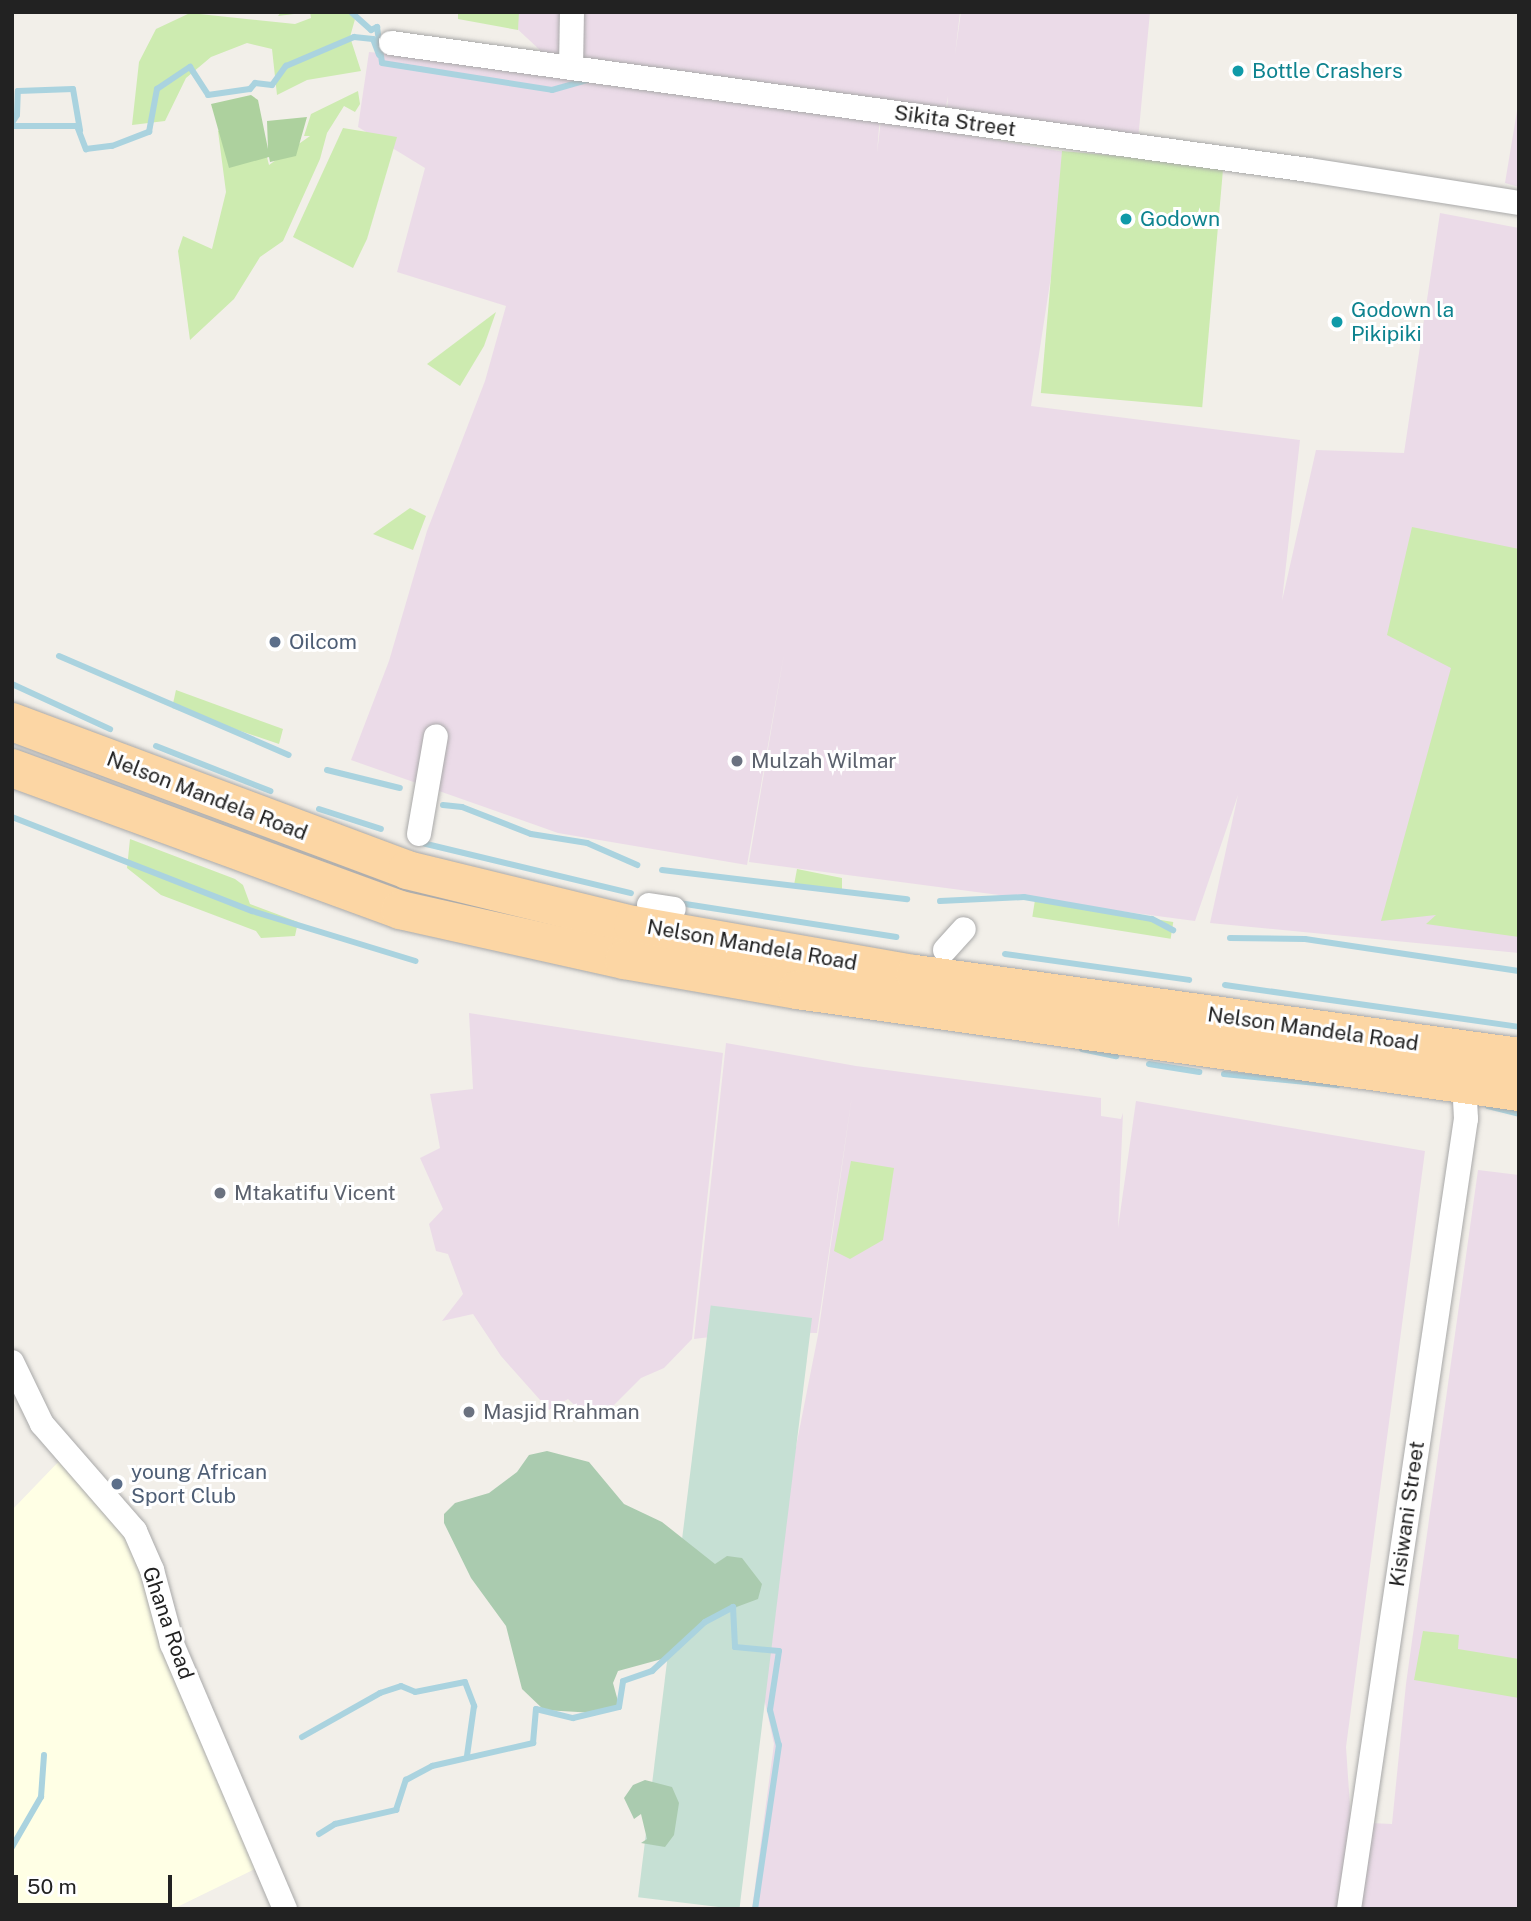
<!DOCTYPE html>
<style>
body{margin:0}
#map{position:relative;width:1531px;height:1921px;overflow:hidden;background:#f2efe9;font-family:"Public Sans",sans-serif}
div>[style]{position:absolute}
.industrial>*{inset:0;background:#ebdbe8}
.education>*{inset:0;background:#ffffe5}
.grass>*{inset:0;background:#cdebb0;transform-origin:0 0}
.forest>*{inset:0;background:#add19e}
.wetland>*{inset:0;background:#c6e0d4;transform-origin:0 0}
.cemetery>*{inset:0;background:#aacbaf}
.stream>*{height:6px;margin:-3px;padding:0 3px;transform-origin:3px;border-radius:3px;background:#aad3df}
.roads{filter:drop-shadow(0 0 2px #a9a9a9) drop-shadow(0 0 2px #a9a9a9)}
.street>*{height:24px;margin:-12px;padding:0 12px;transform-origin:12px;border-radius:12px;background:#fff}
.primary>*{height:38px;margin:-19px;padding:0 19px;transform-origin:19px;border-radius:19px;background:#fcd6a4}
.dots>*{width:19px;height:19px;translate:-50% -50%;box-sizing:border-box;border:4px solid #fff;border-radius:50%}
span{translate:-50% -50%;white-space:nowrap;text-align:center;line-height:1.15;-webkit-text-stroke:6px #fff;paint-order:stroke}
.culture-label{font-size:21px;color:#0d838f}
.left{translate:0 -50%;text-align:left}
.street-label{font-size:21px;color:#222}
.service-label{font-size:21px;color:#4e5e75}
.worship-label{font-size:21px;color:#5b616d}
.frame{position:absolute;inset:0;border:14px solid #222;pointer-events:none}
.scale{position:absolute;left:14px;top:1875px;width:158px;height:32px;box-sizing:border-box;border:4px solid #222;border-top:0;padding-left:9px;font-size:21px;line-height:24px;white-space:nowrap;color:#222;-webkit-text-stroke:5px #fff;paint-order:stroke}
</style>
<div id="map">
<div class="industrial">
<i style="clip-path:polygon(499px 12px,960px 12px,955px 55px,961px 12px,1150px 12px,1138px 140px,947px 111px,948px 96px,945px 112px,542px 52px)"></i>
<i style="clip-path:polygon(369px 52px,582px 71px,880px 115px,877px 153px,881px 120px,1070px 153px,1031px 406px,1300px 440px,1282px 601px,1316px 450px,1404px 453px,1440px 213px,1519px 228px,1519px 953px,1210px 923px,1238px 795px,1195px 921px,749px 862px,784px 654px,747px 865px,558px 833px,351px 760px,389px 661px,427px 531px,485px 381px,506px 306px,397px 272px,425px 168px,358px 127px)"></i>
<i style="clip-path:polygon(1519px 99px,1519px 187px,1505px 183px)"></i>
<i style="clip-path:polygon(469px 1013px,723px 1053px,692px 1339px,664px 1368px,641px 1378px,606px 1413px,600px 1407px,589px 1419px,568px 1399px,549px 1410px,501px 1356px,473px 1314px,442px 1321px,463px 1294px,448px 1254px,436px 1251px,429px 1224px,443px 1209px,420px 1158px,440px 1148px,430px 1094px,473px 1089px)"></i>
<i style="clip-path:polygon(726px 1043px,856px 1066px,1101px 1098px,1101px 1116px,1121px 1119px,1123px 1113px,1118px 1228px,1136px 1101px,1425px 1151px,1346px 1747px,1351px 1821px,1341px 1909px,752px 1909px,774px 1744px,764px 1698px,793px 1462px,818px 1335px,852px 1096px,817px 1333px,750px 1332px,694px 1339px)"></i>
<i style="clip-path:polygon(1478px 1170px,1519px 1175px,1519px 1909px,1354px 1909px,1370px 1823px,1392px 1824px,1406px 1684px)"></i>
</div>
<div class="education">
<i style="clip-path:polygon(65px 1455px,132px 1529px,263px 1865px,173px 1909px,12px 1909px,12px 1510px)"></i>
</div>
<div class="grass">
<i style="clip-path:polygon(281px 12px,357px 12px,350px 37px,361px 71px,307px 80px,277px 95px,272px 49px,247px 43px,211px 57px,186px 78px,165px 121px,132px 125px,139px 62px,156px 29px,190px 13px,295px 24px,311px 18px,310px 12px,278px 16px)"></i>
<i style="clip-path:polygon(458px 12px,519px 12px,518px 30px,458px 19px)"></i>
<i style="clip-path:polygon(358px 91px,360px 104px,355px 112px,344px 106px,327px 133px,320px 159px,283px 241px,260px 257px,234px 299px,190px 340px,178px 251px,183px 236px,212px 249px,226px 192px,218px 131px,258px 122px,269px 165px,310px 136px,304px 136px,311px 114px)"></i>
<i style="clip-path:polygon(343px 128px,397px 137px,367px 239px,353px 268px,293px 237px)"></i>
<i style="left:1062px;top:151px;width:162px;height:243px;rotate:5deg"></i>
<i style="clip-path:polygon(496px 312px,484px 346px,460px 386px,427px 364px)"></i>
<i style="clip-path:polygon(410px 508px,426px 516px,413px 550px,373px 534px)"></i>
<i style="clip-path:polygon(1412px 527px,1519px 549px,1519px 937px,1426px 924px,1436px 915px,1381px 921px,1451px 668px,1387px 635px)"></i>
<i style="clip-path:polygon(176px 690px,283px 729px,279px 744px,172px 708px)"></i>
<i style="clip-path:polygon(130px 839px,235px 879px,243px 885px,250px 904px,298px 922px,295px 936px,261px 938px,256px 931px,161px 895px,127px 868px)"></i>
<i style="clip-path:polygon(797px 869px,842px 878px,842px 890px,794px 885px)"></i>
<i style="left:1035px;top:900px;width:140px;height:17px;rotate:9deg"></i>
<i style="clip-path:polygon(851px 1161px,894px 1168px,883px 1240px,850px 1259px,834px 1251px)"></i>
<i style="clip-path:polygon(1423px 1631px,1459px 1635px,1458px 1649px,1519px 1659px,1519px 1698px,1414px 1680px)"></i>
</div>
<div class="forest">
<i style="clip-path:polygon(251px 95px,258px 100px,268px 149px,267px 121px,307px 117px,296px 156px,270px 162px,269px 157px,229px 168px,211px 104px)"></i>
</div>
<div class="wetland">
<i style="left:812px;top:1318px;width:596px;height:102px;rotate:97deg"></i>
</div>
<div class="cemetery">
<i style="clip-path:polygon(547px 1451px,589px 1462px,624px 1504px,662px 1522px,715px 1564px,727px 1556px,742px 1558px,762px 1584px,758px 1599px,707px 1618px,662px 1659px,618px 1671px,613px 1683px,619px 1705px,595px 1713px,544px 1710px,522px 1689px,506px 1626px,471px 1578px,444px 1523px,444px 1514px,455px 1503px,489px 1493px,517px 1472px,529px 1455px)"></i>
<i style="clip-path:polygon(645px 1780px,672px 1787px,679px 1803px,674px 1835px,665px 1847px,641px 1843px,647px 1839px,641px 1814px,634px 1819px,624px 1798px,633px 1785px)"></i>
</div>
<div class="stream">
<i style="left:351px;top:12px;width:27px;rotate:42deg"></i>
<i style="left:371px;top:30px;width:7px;rotate:-27deg"></i>
<i style="left:377px;top:27px;width:36px;rotate:82deg"></i>
<i style="left:382px;top:63px;width:172px;rotate:9deg"></i>
<i style="left:552px;top:90px;width:37px;rotate:-16deg"></i>
<i style="left:12px;top:123px;width:9px;rotate:-58deg"></i>
<i style="left:17px;top:115px;width:24px;rotate:-88deg"></i>
<i style="left:18px;top:91px;width:55px;rotate:-2.1deg"></i>
<i style="left:73px;top:89px;width:42px;rotate:80.3deg"></i>
<i style="left:12px;top:126px;width:65px"></i>
<i style="left:77px;top:126px;width:25px;rotate:69deg"></i>
<i style="left:86px;top:149px;width:26px;rotate:-7deg"></i>
<i style="left:112px;top:146px;width:40px;rotate:-21deg"></i>
<i style="left:149px;top:132px;width:44px;rotate:-79.5deg"></i>
<i style="left:157px;top:89px;width:40px;rotate:-34deg"></i>
<i style="left:190px;top:67px;width:33px;rotate:57deg"></i>
<i style="left:208px;top:95px;width:42px;rotate:-8.1deg"></i>
<i style="left:250px;top:89px;width:8px;rotate:-50deg"></i>
<i style="left:255px;top:83px;width:17px;rotate:7deg"></i>
<i style="left:272px;top:85px;width:24px;rotate:-54deg"></i>
<i style="left:286px;top:66px;width:74px;rotate:-23.1deg"></i>
<i style="left:354px;top:37px;width:19px;rotate:6deg"></i>
<i style="left:373px;top:39px;width:17px;rotate:69deg"></i>
<i style="left:59px;top:656px;width:250px;rotate:23.3deg"></i>
<i style="left:12px;top:684px;width:108px;rotate:24.7deg"></i>
<i style="left:156px;top:746px;width:123px;rotate:21.5deg"></i>
<i style="left:327px;top:770px;width:75px;rotate:13.9deg"></i>
<i style="left:443px;top:805px;width:19px;rotate:6deg"></i>
<i style="left:462px;top:807px;width:74px;rotate:21.4deg"></i>
<i style="left:531px;top:834px;width:57px;rotate:9.1deg"></i>
<i style="left:587px;top:843px;width:55px;rotate:23.7deg"></i>
<i style="left:319px;top:809px;width:65px;rotate:17.9deg"></i>
<i style="left:12px;top:817px;width:258px;rotate:21.4deg"></i>
<i style="left:252px;top:911px;width:171px;rotate:17deg"></i>
<i style="left:418px;top:842px;width:219px;rotate:13.5deg"></i>
<i style="left:662px;top:870px;width:247px;rotate:6.8deg"></i>
<i style="left:940px;top:901px;width:84px;rotate:-2.7deg"></i>
<i style="left:1024px;top:897px;width:130px;rotate:9.8deg"></i>
<i style="left:1152px;top:919px;width:24px;rotate:28deg"></i>
<i style="left:679px;top:903px;width:220px;rotate:8.9deg"></i>
<i style="left:1230px;top:938px;width:75px;rotate:0.8deg"></i>
<i style="left:1305px;top:939px;width:216px;rotate:8.5deg"></i>
<i style="left:1005px;top:954px;width:186px;rotate:8deg"></i>
<i style="left:1225px;top:985px;width:297px;rotate:8.1deg"></i>
<i style="left:1082px;top:1049px;width:35px;rotate:12deg"></i>
<i style="left:1149px;top:1064px;width:51px;rotate:9.1deg"></i>
<i style="left:1224px;top:1074px;width:114px;rotate:5.6deg"></i>
<i style="left:1488px;top:1106px;width:32px;rotate:14deg"></i>
<i style="left:302px;top:1737px;width:90px;rotate:-29.4deg"></i>
<i style="left:380px;top:1693px;width:22px;rotate:-18deg"></i>
<i style="left:401px;top:1686px;width:15px;rotate:23deg"></i>
<i style="left:415px;top:1692px;width:51px;rotate:-11.3deg"></i>
<i style="left:465px;top:1682px;width:26px;rotate:69deg"></i>
<i style="left:474px;top:1706px;width:50px;rotate:98deg"></i>
<i style="left:319px;top:1834px;width:19px;rotate:-32deg"></i>
<i style="left:335px;top:1824px;width:63px;rotate:-12.9deg"></i>
<i style="left:396px;top:1810px;width:32px;rotate:-72deg"></i>
<i style="left:406px;top:1780px;width:30px;rotate:-28deg"></i>
<i style="left:432px;top:1766px;width:104px;rotate:-12.8deg"></i>
<i style="left:533px;top:1743px;width:34px;rotate:-85deg"></i>
<i style="left:536px;top:1709px;width:38px;rotate:14deg"></i>
<i style="left:573px;top:1718px;width:47px;rotate:-13.4deg"></i>
<i style="left:619px;top:1707px;width:26px;rotate:-81deg"></i>
<i style="left:623px;top:1681px;width:31px;rotate:-19deg"></i>
<i style="left:652px;top:1671px;width:72px;rotate:-42.8deg"></i>
<i style="left:705px;top:1622px;width:32px;rotate:-28deg"></i>
<i style="left:733px;top:1607px;width:40px;rotate:87.1deg"></i>
<i style="left:735px;top:1647px;width:44px;rotate:5.2deg"></i>
<i style="left:779px;top:1651px;width:60px;rotate:98.7deg"></i>
<i style="left:770px;top:1710px;width:36px;rotate:76deg"></i>
<i style="left:779px;top:1745px;width:166px;rotate:98.3deg"></i>
<i style="left:12px;top:1847px;width:58px;rotate:-59.9deg"></i>
<i style="left:41px;top:1797px;width:42px;rotate:-85.9deg"></i>
</div>
<div class="roads">
<div class="street">
<i style="left:391px;top:43px;width:927px;rotate:7.88deg"></i>
<i style="left:1309px;top:170px;width:213px;rotate:8.9deg"></i>
<i style="left:571px;top:68px;width:56px;rotate:-89deg"></i>
<i style="left:419px;top:834px;width:99px;rotate:-80.2deg"></i>
<i style="left:649px;top:905px;width:25px;rotate:9deg"></i>
<i style="left:945px;top:950px;width:28px;rotate:-48deg"></i>
<i style="left:12px;top:1362px;width:69px;rotate:64.2deg"></i>
<i style="left:42px;top:1424px;width:142px;rotate:49deg"></i>
<i style="left:135px;top:1531px;width:43px;rotate:66.4deg"></i>
<i style="left:152px;top:1570px;width:77px;rotate:74.9deg"></i>
<i style="left:172px;top:1644px;width:288px;rotate:66.9deg"></i>
<i style="left:1349px;top:1909px;width:799px;rotate:-81.58deg"></i>
<i style="left:1466px;top:1119px;width:35px;rotate:-93deg"></i>
</div>
<div class="primary">
<i style="left:12px;top:722px;width:422px;rotate:20.5deg"></i>
<i style="left:407px;top:870px;width:233px;rotate:13.7deg"></i>
<i style="left:633px;top:925px;width:286px;rotate:9.9deg"></i>
<i style="left:915px;top:974px;width:610px;rotate:7.82deg"></i>
<i style="left:12px;top:768px;width:413px;rotate:20.1deg"></i>
<i style="left:400px;top:910px;width:230px;rotate:12.6deg"></i>
<i style="left:624px;top:960px;width:176px;rotate:9.8deg"></i>
<i style="left:797px;top:990px;width:729px;rotate:8.04deg"></i>
</div>
</div>
<div class="dots">
<i style="left:1238px;top:71px;background:#0f9aa8"></i>
<i style="left:1126px;top:219px;background:#0f9aa8"></i>
<i style="left:1337px;top:322px;background:#0f9aa8"></i>
<i style="left:275px;top:642px;background:#5c6f8a"></i>
<i style="left:737px;top:761px;background:#6b7280"></i>
<i style="left:220px;top:1193px;background:#6b7280"></i>
<i style="left:469px;top:1412px;background:#6b7280"></i>
<i style="left:117px;top:1484px;background:#5c6f8a"></i>
</div>
<div class="culture-label">
<span class="left" style="left:1252px;top:71px">Bottle Crashers</span>
<span class="left" style="left:1140px;top:219px">Godown</span>
<span class="left" style="left:1351px;top:322px">Godown la<br>Pikipiki</span>
</div>
<div class="street-label">
<span style="left:955px;top:121px;rotate:8deg">Sikita Street</span>
<span style="left:207px;top:796px;rotate:21deg">Nelson Mandela Road</span>
<span style="left:752px;top:945px;rotate:10deg">Nelson Mandela Road</span>
<span style="left:1313px;top:1029px;rotate:8deg">Nelson Mandela Road</span>
<span style="left:1407px;top:1514px;rotate:-82deg">Kisiwani Street</span>
<span style="left:168px;top:1623px;rotate:71deg">Ghana Road</span>
</div>
<div class="service-label">
<span class="left" style="left:289px;top:642px">Oilcom</span>
<span class="left" style="left:131px;top:1484px">young African<br>Sport Club</span>
</div>
<div class="worship-label">
<span class="left" style="left:751px;top:761px">Mulzah Wilmar</span>
<span class="left" style="left:234px;top:1193px">Mtakatifu Vicent</span>
<span class="left" style="left:483px;top:1412px">Masjid Rrahman</span>
</div>
<div class="frame"></div>
<div class="scale">50 m</div>
</div>
